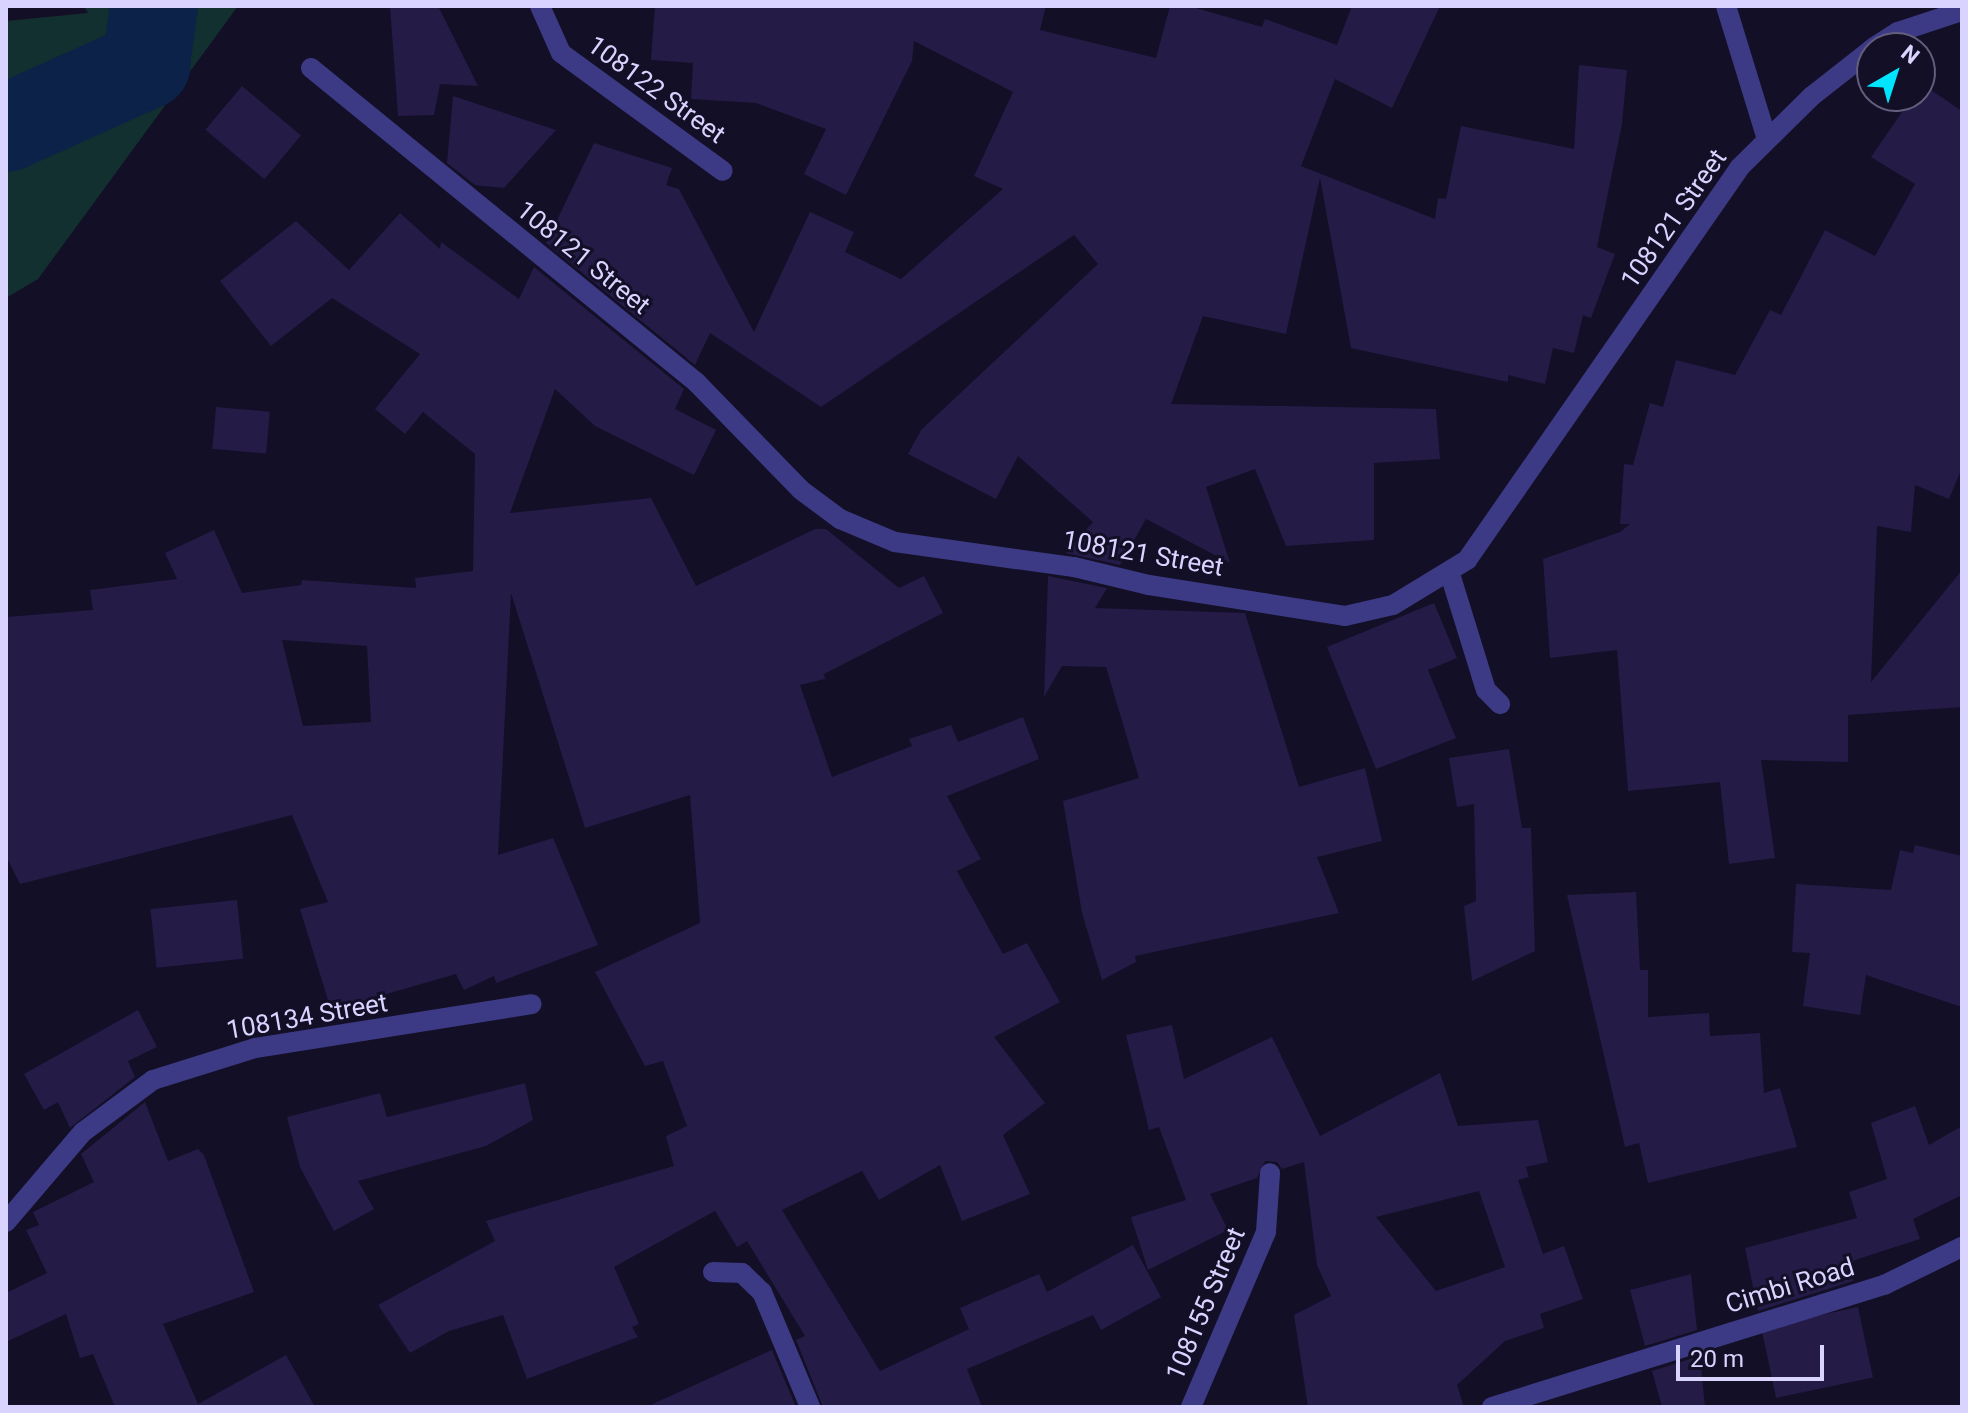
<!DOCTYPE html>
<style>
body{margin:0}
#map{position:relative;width:1968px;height:1413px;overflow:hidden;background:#130f26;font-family:Roboto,sans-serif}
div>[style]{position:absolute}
.green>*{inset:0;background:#12302f}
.river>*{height:88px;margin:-44px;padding:0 44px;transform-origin:44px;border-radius:44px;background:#0c2248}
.building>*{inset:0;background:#241b47;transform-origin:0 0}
.street>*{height:20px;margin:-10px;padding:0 10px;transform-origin:10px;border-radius:10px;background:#3d3a85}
span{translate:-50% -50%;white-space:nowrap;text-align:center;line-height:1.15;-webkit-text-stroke:6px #130f26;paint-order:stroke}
.street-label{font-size:26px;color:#d9d4ff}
.frame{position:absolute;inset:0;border:8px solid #d9d4ff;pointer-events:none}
.north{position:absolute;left:1856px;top:32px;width:80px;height:80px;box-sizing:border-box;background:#130f26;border:2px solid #625e7d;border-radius:50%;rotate:39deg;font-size:22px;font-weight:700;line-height:32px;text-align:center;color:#d9d4ff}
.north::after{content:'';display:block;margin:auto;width:28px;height:36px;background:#00e5ff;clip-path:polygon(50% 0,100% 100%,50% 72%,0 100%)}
.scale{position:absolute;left:1676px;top:1345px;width:148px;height:36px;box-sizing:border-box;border:4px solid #d9d4ff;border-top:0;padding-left:10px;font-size:24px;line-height:28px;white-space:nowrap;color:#d9d4ff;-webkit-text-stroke:6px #130f26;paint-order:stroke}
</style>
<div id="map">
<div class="green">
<i style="clip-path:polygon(84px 6px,238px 6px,38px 279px,6px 298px,6px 21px,88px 13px)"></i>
</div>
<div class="river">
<i style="left:6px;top:128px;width:154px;rotate:-24.2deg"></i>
<i style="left:146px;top:65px;width:60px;rotate:-82.3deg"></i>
</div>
<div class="building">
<i style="clip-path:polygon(390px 6px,438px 6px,478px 86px,440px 84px,434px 115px,398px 116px)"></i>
<i style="clip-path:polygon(655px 6px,1046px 6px,1040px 30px,1156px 58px,1170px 6px,1189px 6px,1262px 27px,1265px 19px,1337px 45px,1352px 6px,1440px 6px,1392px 108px,1335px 79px,1301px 166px,1435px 219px,1438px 198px,1446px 199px,1461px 126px,1574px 149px,1579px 65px,1627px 70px,1622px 124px,1597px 247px,1615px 254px,1591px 318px,1583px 315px,1574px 353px,1553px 348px,1545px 384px,1508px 375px,1508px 382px,1351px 348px,1320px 178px,1286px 334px,1203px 316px,1171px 404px,1436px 409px,1440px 459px,1374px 463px,1374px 540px,1286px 546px,1255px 469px,1206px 487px,1230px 563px,1146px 519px,1120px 565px,1066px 553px,1093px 522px,1018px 456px,996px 499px,908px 454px,921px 430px,1098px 264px,1074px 235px,821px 407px,710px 333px,695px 365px,546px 243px,594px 143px,672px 168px,666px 185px,679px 189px,754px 332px,810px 212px,854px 232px,845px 252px,901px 279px,1003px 189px,974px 176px,1013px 92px,914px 41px,912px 61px,846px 195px,804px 174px,826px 129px,756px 103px,691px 99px,693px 63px,651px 60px)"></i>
<i style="clip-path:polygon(1922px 84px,1962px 111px,1962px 468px,1949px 499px,1915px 485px,1911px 532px,1877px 526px,1871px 682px,1962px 570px,1962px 707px,1848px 715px,1848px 762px,1761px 760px,1775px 858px,1729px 864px,1720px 782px,1628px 791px,1617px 650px,1550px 658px,1543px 559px,1620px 532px,1630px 524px,1620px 524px,1624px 464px,1633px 465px,1650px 403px,1663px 407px,1676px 360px,1735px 375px,1770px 310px,1781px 315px,1825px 230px,1875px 256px,1915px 184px,1871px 157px,1913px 96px,1920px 96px)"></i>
<i style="left:242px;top:86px;width:77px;height:57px;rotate:40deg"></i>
<i style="clip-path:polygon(453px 96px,556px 130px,504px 188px,475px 185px,447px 163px)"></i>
<i style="clip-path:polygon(evenodd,400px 213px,440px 249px,441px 242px,519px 299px,534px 267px,684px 389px,675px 409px,716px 430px,694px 475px,595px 426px,555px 389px,510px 513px,651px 498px,696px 586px,815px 529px,826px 529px,899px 588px,924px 576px,943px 613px,824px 674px,825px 679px,800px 685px,832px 777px,912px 746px,909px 739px,951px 725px,958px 742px,1023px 717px,1039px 759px,947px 796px,981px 859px,957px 871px,1003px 954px,1027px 943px,1060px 1002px,994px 1037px,1045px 1103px,1003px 1135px,1030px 1194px,962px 1221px,940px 1165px,879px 1200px,862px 1171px,782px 1210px,880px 1371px,969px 1329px,960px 1308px,1039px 1274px,1047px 1292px,1133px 1245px,1161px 1297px,1101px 1330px,1093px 1315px,967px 1369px,982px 1407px,823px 1407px,796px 1340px,805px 1336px,747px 1241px,737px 1247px,715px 1211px,614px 1267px,639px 1324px,632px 1327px,638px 1337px,527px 1379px,503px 1315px,449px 1331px,410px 1353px,378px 1305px,495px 1241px,486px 1221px,674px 1166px,666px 1136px,687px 1126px,663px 1061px,645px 1066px,595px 972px,700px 923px,690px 795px,585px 828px,511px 593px,498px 855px,553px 838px,598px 945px,496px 983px,494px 976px,464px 990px,456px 974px,331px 1010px,300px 909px,328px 902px,292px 815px,20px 884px,6px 856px,6px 617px,93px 610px,90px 590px,177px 579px,165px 553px,214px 530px,242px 593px,301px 585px,302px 580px,416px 588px,415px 578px,473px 571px,475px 454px,423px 412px,405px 434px,375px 409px,420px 354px,332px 298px,271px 346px,220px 281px,296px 221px,349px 270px,400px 213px,282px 640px,367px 646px,371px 722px,303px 726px,282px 640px)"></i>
<i style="left:216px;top:407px;width:54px;height:42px;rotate:5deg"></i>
<i style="clip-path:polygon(1048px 576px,1107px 588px,1095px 608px,1245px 613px,1299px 787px,1365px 768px,1382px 841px,1317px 857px,1339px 913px,1135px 956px,1136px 962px,1102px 980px,1082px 913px,1063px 801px,1139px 778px,1106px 667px,1062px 666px,1044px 697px)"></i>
<i style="clip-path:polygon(1434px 603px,1457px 658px,1428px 670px,1456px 738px,1376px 769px,1327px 647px)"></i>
<i style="clip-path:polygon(1509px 749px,1522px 828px,1531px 828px,1535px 951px,1472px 981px,1464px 906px,1476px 901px,1474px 804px,1457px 807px,1449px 758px)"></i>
<i style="clip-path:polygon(1915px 845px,1962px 856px,1962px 1007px,1866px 975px,1860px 1015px,1803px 1006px,1810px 953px,1792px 952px,1796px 884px,1891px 890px,1900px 850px,1913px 853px)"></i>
<i style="clip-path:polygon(1636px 892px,1640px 970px,1648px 970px,1648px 1017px,1709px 1013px,1710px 1036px,1760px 1033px,1764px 1093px,1780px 1088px,1797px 1147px,1648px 1183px,1639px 1143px,1625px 1147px,1567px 895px)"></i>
<i style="left:237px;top:900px;width:59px;height:87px;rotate:84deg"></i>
<i style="clip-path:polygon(138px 1010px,157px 1047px,128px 1061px,135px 1077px,70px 1128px,58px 1102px,44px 1110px,24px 1074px)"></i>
<i style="clip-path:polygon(evenodd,1172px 1025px,1184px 1079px,1272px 1037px,1320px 1136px,1440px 1073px,1458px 1126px,1538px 1120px,1548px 1162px,1526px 1167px,1529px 1177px,1518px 1180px,1543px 1254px,1564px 1246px,1583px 1299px,1540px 1314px,1544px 1328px,1505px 1341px,1457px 1385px,1464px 1407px,1308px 1407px,1294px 1315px,1331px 1296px,1317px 1265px,1304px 1162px,1282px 1169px,1277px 1162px,1265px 1161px,1257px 1178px,1210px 1194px,1228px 1230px,1148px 1270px,1131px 1217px,1186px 1200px,1159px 1127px,1149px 1130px,1126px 1035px,1172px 1025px,1479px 1191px,1505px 1267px,1436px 1291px,1376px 1217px,1479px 1191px)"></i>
<i style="clip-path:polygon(525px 1083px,533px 1120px,486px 1146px,358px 1181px,374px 1209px,334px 1231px,300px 1167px,287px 1117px,380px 1093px,387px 1117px)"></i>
<i style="clip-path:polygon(145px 1102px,168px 1161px,198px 1149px,204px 1155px,254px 1292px,163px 1324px,198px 1404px,286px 1355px,315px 1407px,115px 1407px,93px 1354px,80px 1358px,66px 1314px,6px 1342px,6px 1293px,47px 1273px,26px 1230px,39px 1225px,33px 1212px,94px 1182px,81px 1154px)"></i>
<i style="clip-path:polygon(1915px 1106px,1929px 1145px,1962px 1126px,1962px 1195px,1913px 1219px,1920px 1239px,1855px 1260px,1850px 1266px,1853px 1281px,1758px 1311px,1745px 1248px,1857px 1218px,1849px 1192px,1887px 1179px,1871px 1123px)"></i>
<i style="clip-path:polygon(1691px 1274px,1697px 1330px,1645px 1346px,1630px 1290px)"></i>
<i style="left:1858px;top:1307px;width:72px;height:99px;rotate:78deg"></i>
<i style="clip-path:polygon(772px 1350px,796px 1407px,646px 1407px)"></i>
<i style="clip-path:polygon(1700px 1356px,1705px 1407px,1662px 1407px,1652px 1371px)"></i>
</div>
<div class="street">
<i style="left:540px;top:6px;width:51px;rotate:65.9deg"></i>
<i style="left:561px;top:53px;width:200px;rotate:36.1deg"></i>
<i style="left:1726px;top:6px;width:139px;rotate:72.9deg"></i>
<i style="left:1873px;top:48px;width:30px;rotate:-33deg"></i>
<i style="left:1898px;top:32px;width:67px;rotate:-18.2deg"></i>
<i style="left:311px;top:68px;width:498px;rotate:39.2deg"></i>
<i style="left:697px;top:383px;width:149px;rotate:45.8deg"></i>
<i style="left:801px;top:490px;width:49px;rotate:36.6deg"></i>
<i style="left:840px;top:519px;width:60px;rotate:22.7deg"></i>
<i style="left:895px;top:542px;width:181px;rotate:8deg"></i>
<i style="left:1074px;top:567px;width:77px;rotate:13.5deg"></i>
<i style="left:1149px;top:585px;width:198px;rotate:9deg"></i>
<i style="left:1345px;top:616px;width:49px;rotate:-12.9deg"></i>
<i style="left:1393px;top:605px;width:87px;rotate:-31.3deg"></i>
<i style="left:1467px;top:560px;width:477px;rotate:-55.2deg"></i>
<i style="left:1739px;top:168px;width:103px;rotate:-44.6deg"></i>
<i style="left:1812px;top:96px;width:76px;rotate:-38.1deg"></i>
<i style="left:1450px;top:574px;width:121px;rotate:72.8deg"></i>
<i style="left:1486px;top:690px;width:20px;rotate:45deg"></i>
<i style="left:6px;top:1222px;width:118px;rotate:-49.5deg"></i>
<i style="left:83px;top:1132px;width:87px;rotate:-36.6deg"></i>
<i style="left:153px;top:1080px;width:107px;rotate:-17.4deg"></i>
<i style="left:255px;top:1048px;width:280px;rotate:-9deg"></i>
<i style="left:713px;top:1272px;width:29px;rotate:2deg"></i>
<i style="left:742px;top:1273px;width:28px;rotate:44deg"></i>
<i style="left:762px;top:1292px;width:125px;rotate:67.3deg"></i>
<i style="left:1191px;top:1407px;width:190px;rotate:-66.8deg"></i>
<i style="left:1266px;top:1232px;width:59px;rotate:-86.1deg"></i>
<i style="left:1492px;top:1407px;width:411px;rotate:-17.3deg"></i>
<i style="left:1884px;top:1285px;width:87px;rotate:-26deg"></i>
</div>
<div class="street-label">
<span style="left:656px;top:90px;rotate:36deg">108122 Street</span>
<span style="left:1674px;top:219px;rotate:-55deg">108121 Street</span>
<span style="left:583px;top:258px;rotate:39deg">108121 Street</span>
<span style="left:1143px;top:554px;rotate:10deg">108121 Street</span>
<span style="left:307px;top:1017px;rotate:-10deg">108134 Street</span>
<span style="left:1790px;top:1286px;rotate:-17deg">Cimbi Road</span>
<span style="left:1206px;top:1304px;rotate:-67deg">108155 Street</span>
</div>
<div class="frame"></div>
<div class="north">N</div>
<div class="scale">20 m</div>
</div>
